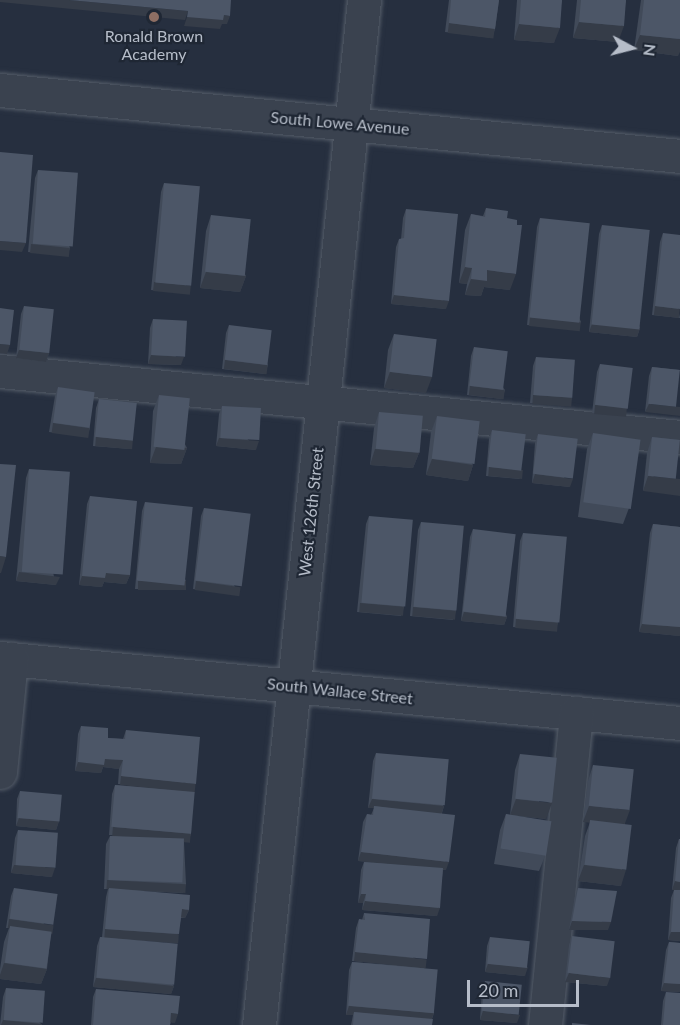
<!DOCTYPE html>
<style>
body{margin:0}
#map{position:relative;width:680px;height:1025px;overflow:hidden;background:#262f3f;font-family:Lato,sans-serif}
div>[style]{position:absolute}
.roads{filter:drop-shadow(0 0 2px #555d69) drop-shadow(0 0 2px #555d69)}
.minor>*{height:33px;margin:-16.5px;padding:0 16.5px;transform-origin:16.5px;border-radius:16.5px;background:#3a424f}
.wall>*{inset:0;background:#414a59}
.shaded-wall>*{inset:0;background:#353c48;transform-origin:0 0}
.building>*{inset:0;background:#4c5667;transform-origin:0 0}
.dots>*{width:16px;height:16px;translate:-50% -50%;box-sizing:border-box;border:3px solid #1f2734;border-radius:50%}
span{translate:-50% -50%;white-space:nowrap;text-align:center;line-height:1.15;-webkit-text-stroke:4.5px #1f2734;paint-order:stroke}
.poi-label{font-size:16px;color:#b6bdc9}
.street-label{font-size:16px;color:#b6bdc9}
.north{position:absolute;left:602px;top:18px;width:60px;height:60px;-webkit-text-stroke:4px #1f2734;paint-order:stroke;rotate:97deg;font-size:16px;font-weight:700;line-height:24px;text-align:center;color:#b6bdc9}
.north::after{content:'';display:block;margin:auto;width:21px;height:27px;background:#b6bdc9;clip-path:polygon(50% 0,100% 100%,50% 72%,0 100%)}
.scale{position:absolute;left:467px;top:980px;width:112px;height:27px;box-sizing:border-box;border:3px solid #b6bdc9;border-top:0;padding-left:8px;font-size:18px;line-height:21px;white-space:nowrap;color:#b6bdc9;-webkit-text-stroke:4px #1f2734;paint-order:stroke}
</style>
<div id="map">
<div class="roads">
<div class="minor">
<i style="left:0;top:90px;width:683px;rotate:5.54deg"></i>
<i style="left:0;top:371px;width:683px;rotate:5.54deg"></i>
<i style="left:0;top:658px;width:683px;rotate:5.46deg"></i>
<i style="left:0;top:772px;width:114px;rotate:-84.4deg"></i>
<i style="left:259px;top:1025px;width:1030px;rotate:-84.15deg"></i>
<i style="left:545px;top:1025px;width:314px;rotate:-84.3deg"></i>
</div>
</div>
<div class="wall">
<i style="clip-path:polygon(449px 0,499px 0,495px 29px,492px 38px,445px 32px)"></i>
<i style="clip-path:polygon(517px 0,562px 0,554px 43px,514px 40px)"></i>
<i style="clip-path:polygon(577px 0,626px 0,618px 42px,573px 38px)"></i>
<i style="clip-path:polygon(641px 0,680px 0,678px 56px,634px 50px)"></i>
<i style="clip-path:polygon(38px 170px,70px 248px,67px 256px,28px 252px,35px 178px)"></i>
<i style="clip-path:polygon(164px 183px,188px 294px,151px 290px,161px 192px)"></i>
<i style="clip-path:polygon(486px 208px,507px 218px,510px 290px,484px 287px,481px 296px,465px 295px,467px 284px,459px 283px,465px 230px,471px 214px,483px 216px)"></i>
<i style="clip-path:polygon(406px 209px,446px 309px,391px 304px,396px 247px,399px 239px,401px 239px,403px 218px)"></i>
<i style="clip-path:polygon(211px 215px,246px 276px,240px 292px,200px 288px,206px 231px)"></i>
<i style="clip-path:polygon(540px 218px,581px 322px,577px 330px,527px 325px,537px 227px)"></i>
<i style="clip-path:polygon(602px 225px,640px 328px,637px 337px,589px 332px,599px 234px)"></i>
<i style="clip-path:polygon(663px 233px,680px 318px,652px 315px,660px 242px)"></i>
<i style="clip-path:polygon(24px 306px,49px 353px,46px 362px,16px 358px,21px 314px)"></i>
<i style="clip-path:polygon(153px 319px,181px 365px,148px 364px,150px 328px)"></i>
<i style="clip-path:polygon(229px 325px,268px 365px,265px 374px,222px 369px,226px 333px)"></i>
<i style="clip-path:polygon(394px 334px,426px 393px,384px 388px,388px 350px)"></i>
<i style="clip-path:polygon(474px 347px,505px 390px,502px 399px,467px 395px,471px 356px)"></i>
<i style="clip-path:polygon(536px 357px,572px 398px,569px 406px,530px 403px,533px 366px)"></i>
<i style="clip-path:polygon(600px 364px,624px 416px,592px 413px,597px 372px)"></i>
<i style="clip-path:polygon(652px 367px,680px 370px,645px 412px,649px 376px)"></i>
<i style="clip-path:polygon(58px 387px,90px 428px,87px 437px,49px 432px,55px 396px)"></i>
<i style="clip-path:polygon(159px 395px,187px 448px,181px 464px,150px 463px,153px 411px)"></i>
<i style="clip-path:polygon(99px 399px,130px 449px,93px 446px,96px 408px)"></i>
<i style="clip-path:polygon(222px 406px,256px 450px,216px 446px,219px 414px)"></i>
<i style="clip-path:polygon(379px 412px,419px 453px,413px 468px,370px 465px,374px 428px)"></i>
<i style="clip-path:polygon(437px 416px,473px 465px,468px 481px,426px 475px,431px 432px)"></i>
<i style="clip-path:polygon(492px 430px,520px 479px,486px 476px,489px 439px)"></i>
<i style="clip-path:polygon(593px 433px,629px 508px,623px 524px,578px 517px,587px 449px)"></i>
<i style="clip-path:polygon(538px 434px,570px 487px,532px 483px,535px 443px)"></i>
<i style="clip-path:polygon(652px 437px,680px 440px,643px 491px,647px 453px)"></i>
<i style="clip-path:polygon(29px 469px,56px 585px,16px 581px,26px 478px)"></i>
<i style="clip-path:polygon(90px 496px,130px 575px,126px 584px,104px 582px,102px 587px,79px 585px,87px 504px)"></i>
<i style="clip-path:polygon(145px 502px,186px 581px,183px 589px,135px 589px,142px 511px)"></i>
<i style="clip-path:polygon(204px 508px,238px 595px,193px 589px,201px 516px)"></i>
<i style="clip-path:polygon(369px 516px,404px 607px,401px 616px,357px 612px,366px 524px)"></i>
<i style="clip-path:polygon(421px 522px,456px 611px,453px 620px,410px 616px,418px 530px)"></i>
<i style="clip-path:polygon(653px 524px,680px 527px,680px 636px,639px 632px,650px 533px)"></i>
<i style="clip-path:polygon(473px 529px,507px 617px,504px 625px,461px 621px,470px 537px)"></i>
<i style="clip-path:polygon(523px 533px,558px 623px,555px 631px,513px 627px,520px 541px)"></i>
<i style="clip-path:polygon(81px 726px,108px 738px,123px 739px,126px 730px,193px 791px,191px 834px,188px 842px,184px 842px,186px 884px,183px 893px,141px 891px,189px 910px,185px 918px,181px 918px,176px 943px,132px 940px,174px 986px,171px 994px,93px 987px,97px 946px,100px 937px,102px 937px,106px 897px,108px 889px,104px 889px,106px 844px,110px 836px,124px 836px,109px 835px,112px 794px,115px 785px,167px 789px,118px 784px,119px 769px,103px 767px,101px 773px,75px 771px,78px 734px)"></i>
<i style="clip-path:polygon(376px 753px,444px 806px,442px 813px,446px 870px,443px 870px,437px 916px,362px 910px,363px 903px,358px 903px,361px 870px,364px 862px,384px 863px,358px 861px,363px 822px,367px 814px,371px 815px,374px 808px,368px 808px,373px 761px)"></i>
<i style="clip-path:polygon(520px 754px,546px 819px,517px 816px,545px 856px,539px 871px,494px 864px,500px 830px,506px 814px,510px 815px,515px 770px)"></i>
<i style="clip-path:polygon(593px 765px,625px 824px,621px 886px,578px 881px,585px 836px,590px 822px,583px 822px,588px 781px)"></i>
<i style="clip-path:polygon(20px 791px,59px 821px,56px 830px,16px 826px,17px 799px)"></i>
<i style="clip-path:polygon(18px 830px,52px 877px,11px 873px,15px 838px)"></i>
<i style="clip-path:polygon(679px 839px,680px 839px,680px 941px,668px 940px,671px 898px,674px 890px,672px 890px,676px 848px)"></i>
<i style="clip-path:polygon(14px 888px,51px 932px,47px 969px,41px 984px,0 979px,0 969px,4px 942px,9px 928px,6px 928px,11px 896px)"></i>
<i style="clip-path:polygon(578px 888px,608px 930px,569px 930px,575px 896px)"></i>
<i style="clip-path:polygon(364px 913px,424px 967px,434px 1013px,432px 1019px,432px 1025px,351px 1025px,353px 1015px,346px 1015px,349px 970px,352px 962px,411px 966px,352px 961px,356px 928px,359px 919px,362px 920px)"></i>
<i style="clip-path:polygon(572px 936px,607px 986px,565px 982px,569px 945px)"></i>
<i style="clip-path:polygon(490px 937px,525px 976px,485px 972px,487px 946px)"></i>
<i style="clip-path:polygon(669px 942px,680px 943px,680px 992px,661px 991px,666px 950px)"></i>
<i style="clip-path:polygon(485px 981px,517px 1023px,480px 1020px,482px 990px)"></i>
<i style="clip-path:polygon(6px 988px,42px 1025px,0 1025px,3px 997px)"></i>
<i style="clip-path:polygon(96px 989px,175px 1023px,171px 1022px,170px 1025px,91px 1025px,93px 997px)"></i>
<i style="clip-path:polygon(666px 992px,680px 1025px,661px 1025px,663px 1001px)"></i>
</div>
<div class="shaded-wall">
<i style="clip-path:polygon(0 0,69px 0,188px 11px,185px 20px,0 2px)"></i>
<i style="clip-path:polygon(224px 15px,230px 16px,227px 24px,222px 24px,220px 29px,184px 26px,187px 17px)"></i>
<i style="clip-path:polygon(579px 22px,624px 26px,618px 42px,573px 38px)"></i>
<i style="left:449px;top:23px;width:46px;height:10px;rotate:7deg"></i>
<i style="clip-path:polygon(519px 24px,560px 28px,554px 43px,514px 40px)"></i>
<i style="clip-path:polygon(640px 35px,680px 39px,680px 52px,678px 56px,634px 50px)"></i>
<i style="clip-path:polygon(0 241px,26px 243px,22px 252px,0 250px)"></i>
<i style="left:31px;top:244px;width:39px;height:9px;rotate:6deg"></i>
<i style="clip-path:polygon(465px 267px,472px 268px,467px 284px,459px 283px)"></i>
<i style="clip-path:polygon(487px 270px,516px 274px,510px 290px,484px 287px,481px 296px,465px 295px,471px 279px)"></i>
<i style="clip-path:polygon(206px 272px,246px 276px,240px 292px,200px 288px)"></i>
<i style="left:154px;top:282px;width:37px;height:9px;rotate:6deg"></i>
<i style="clip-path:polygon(394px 295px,449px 301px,446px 309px,391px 304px)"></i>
<i style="left:655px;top:306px;width:25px;height:9px;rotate:7deg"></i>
<i style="left:530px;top:317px;width:51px;height:9px;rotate:6deg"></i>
<i style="clip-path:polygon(592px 324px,640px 328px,637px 337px,589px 332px)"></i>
<i style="clip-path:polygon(0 344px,10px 345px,7px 354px,0 353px)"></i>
<i style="clip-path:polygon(19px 350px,49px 353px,46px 362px,16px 358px)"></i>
<i style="clip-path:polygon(151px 355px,184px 357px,181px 365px,148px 364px)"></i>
<i style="left:225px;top:360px;width:43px;height:9px;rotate:7deg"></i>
<i style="clip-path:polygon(390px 372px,432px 377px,426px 393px,384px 388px)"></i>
<i style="left:470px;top:386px;width:35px;height:9px;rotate:7deg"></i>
<i style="left:533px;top:395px;width:39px;height:9px;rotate:4deg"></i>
<i style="clip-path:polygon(649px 404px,680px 407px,680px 416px,645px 412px)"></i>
<i style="left:595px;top:405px;width:32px;height:9px;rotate:5deg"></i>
<i style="left:53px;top:423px;width:37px;height:10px;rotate:8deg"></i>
<i style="left:96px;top:437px;width:37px;height:9px;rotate:5deg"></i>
<i style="clip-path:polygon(219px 438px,259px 441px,256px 450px,216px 446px)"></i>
<i style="clip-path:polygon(156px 447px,187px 448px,181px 464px,150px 463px)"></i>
<i style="clip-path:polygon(375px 449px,419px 453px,413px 468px,370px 465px)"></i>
<i style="clip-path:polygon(432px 459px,473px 465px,468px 481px,426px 475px)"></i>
<i style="left:489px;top:467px;width:34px;height:9px;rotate:5deg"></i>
<i style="clip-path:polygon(535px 474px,573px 479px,570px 487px,532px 483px)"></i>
<i style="clip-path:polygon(648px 476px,680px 479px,680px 496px,643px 491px)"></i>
<i style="clip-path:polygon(0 556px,6px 557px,1px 573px,0 573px)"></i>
<i style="clip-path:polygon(19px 572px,60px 577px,56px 585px,16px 581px)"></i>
<i style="clip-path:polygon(106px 573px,130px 575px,126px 584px,104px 582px,102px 587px,79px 585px,82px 576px)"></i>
<i style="left:138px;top:581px;width:48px;height:9px"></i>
<i style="left:196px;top:581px;width:45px;height:9px;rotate:8deg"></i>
<i style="left:360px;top:603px;width:44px;height:9px;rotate:5deg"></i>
<i style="left:413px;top:607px;width:43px;height:9px;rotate:5deg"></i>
<i style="clip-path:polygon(464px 612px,507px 617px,504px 625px,461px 621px)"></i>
<i style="left:516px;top:619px;width:42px;height:9px;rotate:5deg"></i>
<i style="clip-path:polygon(642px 624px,680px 627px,680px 636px,639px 632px)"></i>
<i style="clip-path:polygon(105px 759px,123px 760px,119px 769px,103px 767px,101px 773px,75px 771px,78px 762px)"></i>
<i style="left:121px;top:776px;width:75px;height:9px;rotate:6deg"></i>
<i style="clip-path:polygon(372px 799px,444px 806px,441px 815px,374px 806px,374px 808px,368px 808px)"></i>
<i style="clip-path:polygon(516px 799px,552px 803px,546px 819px,510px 815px)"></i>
<i style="clip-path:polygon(589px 806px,630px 810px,624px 826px,583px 822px)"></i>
<i style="clip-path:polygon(19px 818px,59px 821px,56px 830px,16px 826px)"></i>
<i style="left:113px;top:827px;width:78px;height:9px;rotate:5deg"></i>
<i style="clip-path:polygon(361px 852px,449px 862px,446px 870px,358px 861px)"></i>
<i style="clip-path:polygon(14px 865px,55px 868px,52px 877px,11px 873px)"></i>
<i style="clip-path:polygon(584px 865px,626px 870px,621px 886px,578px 881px)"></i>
<i style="left:107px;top:880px;width:79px;height:9px;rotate:3deg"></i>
<i style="clip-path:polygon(675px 881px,680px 882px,680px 890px,672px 890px)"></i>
<i style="clip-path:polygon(361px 894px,366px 894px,363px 903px,358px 903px)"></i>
<i style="clip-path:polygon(365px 901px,440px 908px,437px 916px,362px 910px)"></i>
<i style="clip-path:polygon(182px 909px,189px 910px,185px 918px,179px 917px)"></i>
<i style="left:9px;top:919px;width:45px;height:9px;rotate:8deg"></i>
<i style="clip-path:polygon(572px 921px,611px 922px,608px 930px,569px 930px)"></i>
<i style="left:105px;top:929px;width:74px;height:9px;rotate:4deg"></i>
<i style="clip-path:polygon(671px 932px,680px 932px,680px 941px,668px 940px)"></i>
<i style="left:355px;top:952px;width:72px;height:9px;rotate:6deg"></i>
<i style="clip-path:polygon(4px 963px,47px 969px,41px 984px,0 979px,0 975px)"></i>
<i style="clip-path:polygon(488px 964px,528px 967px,525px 976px,485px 972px)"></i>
<i style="clip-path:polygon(569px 973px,610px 978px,607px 986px,565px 982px)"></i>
<i style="clip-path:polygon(96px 978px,174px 986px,171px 994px,93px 987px)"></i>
<i style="clip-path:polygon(664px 983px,680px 984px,680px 992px,661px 991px)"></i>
<i style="clip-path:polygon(349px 1006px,434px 1013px,431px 1021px,354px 1012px,353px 1015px,346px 1015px)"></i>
<i style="clip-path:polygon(483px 1011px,520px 1015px,517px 1023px,480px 1020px)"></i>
<i style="clip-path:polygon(171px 1013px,178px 1014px,175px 1023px,168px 1022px)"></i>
<i style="clip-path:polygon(3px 1020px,42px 1024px,42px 1025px,1px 1025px)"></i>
</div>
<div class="building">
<i style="clip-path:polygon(69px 0,231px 0,230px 16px,224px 15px,223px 20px,187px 17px,188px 11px)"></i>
<i style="clip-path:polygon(451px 0,499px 0,495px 29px,449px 23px)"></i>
<i style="clip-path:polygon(521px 0,562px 0,560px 28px,519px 24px)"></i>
<i style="clip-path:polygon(581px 0,626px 0,624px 26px,579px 22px)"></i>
<i style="clip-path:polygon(644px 0,680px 0,680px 39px,640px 35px)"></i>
<i style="clip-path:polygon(0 152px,33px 155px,26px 243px,0 241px)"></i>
<i style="left:38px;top:170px;width:40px;height:74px;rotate:4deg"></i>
<i style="left:164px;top:183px;width:36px;height:100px;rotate:5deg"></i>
<i style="clip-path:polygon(486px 208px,508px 211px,507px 218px,517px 220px,517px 225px,522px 225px,516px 274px,487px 270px,487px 281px,471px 279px,472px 268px,465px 267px,471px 214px,485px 217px)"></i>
<i style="clip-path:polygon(406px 209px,458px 214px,449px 301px,394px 295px,399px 239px,404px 238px)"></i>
<i style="left:211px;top:215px;width:40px;height:57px;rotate:6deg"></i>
<i style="left:540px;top:218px;width:50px;height:100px;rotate:6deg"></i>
<i style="left:602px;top:225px;width:48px;height:100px;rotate:6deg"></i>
<i style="clip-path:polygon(663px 233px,680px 235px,680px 309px,655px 306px)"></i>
<i style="left:24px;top:306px;width:30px;height:44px;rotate:6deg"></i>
<i style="clip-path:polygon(0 308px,14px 310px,10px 345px,0 344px)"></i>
<i style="left:153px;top:319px;width:34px;height:36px;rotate:3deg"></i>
<i style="left:229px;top:325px;width:43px;height:35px;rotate:7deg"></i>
<i style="left:394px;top:334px;width:43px;height:38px;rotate:7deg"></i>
<i style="left:474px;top:347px;width:34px;height:39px;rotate:7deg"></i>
<i style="left:536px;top:357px;width:39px;height:38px;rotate:4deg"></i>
<i style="left:600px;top:364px;width:33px;height:41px;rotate:7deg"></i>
<i style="left:652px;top:367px;width:28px;height:37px;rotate:6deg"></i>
<i style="left:58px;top:387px;width:37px;height:36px;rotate:8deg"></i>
<i style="left:159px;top:395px;width:31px;height:52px;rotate:6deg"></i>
<i style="left:99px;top:399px;width:38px;height:38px;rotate:6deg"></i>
<i style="left:222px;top:406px;width:39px;height:32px;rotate:3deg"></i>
<i style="left:379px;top:412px;width:44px;height:37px;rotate:5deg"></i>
<i style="left:437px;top:416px;width:43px;height:43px;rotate:7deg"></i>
<i style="left:492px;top:430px;width:34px;height:37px;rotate:7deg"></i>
<i style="left:593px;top:433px;width:48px;height:70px;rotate:8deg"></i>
<i style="left:538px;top:434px;width:40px;height:40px;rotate:7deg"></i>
<i style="left:652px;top:437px;width:28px;height:39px;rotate:6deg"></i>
<i style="clip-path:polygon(0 464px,16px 465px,6px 557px,0 556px)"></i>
<i style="left:29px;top:469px;width:41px;height:103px;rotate:4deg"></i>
<i style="clip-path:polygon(90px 496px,137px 501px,130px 575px,106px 573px,105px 578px,82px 576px)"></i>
<i style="left:145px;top:502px;width:48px;height:79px;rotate:6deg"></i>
<i style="left:204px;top:508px;width:47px;height:73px;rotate:7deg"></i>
<i style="left:369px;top:516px;width:44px;height:87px;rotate:5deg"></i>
<i style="left:421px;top:522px;width:43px;height:85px;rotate:5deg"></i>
<i style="clip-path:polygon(653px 524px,680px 527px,680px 627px,642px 624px)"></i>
<i style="left:473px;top:529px;width:43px;height:83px;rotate:7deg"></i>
<i style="left:523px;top:533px;width:44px;height:86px;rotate:5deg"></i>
<i style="clip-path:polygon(81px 726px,108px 728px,108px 738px,125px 739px,126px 730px,200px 737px,196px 784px,121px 776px,123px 760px,105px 759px,104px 765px,78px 762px)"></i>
<i style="left:376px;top:753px;width:73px;height:46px;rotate:5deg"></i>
<i style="left:520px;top:754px;width:37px;height:45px;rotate:6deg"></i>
<i style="left:593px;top:765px;width:41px;height:41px;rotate:6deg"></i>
<i style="left:115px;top:785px;width:80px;height:42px;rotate:5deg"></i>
<i style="left:20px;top:791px;width:42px;height:27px;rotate:5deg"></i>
<i style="clip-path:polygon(374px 806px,455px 815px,449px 862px,361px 852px,367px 814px,373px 815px)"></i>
<i style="left:506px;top:814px;width:46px;height:35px;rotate:9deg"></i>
<i style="left:590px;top:820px;width:42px;height:45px;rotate:7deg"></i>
<i style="left:18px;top:830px;width:40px;height:35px;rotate:4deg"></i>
<i style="left:110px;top:836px;width:74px;height:44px;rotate:2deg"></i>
<i style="clip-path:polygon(679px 839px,680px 839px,680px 882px,675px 881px)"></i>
<i style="clip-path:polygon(364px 862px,443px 868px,440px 908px,365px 901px,366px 894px,361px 894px)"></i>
<i style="left:14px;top:888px;width:44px;height:31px;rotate:8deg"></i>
<i style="clip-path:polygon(109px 888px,190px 895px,189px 910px,182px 909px,179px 934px,105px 929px)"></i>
<i style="clip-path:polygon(578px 888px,617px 891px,611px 922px,572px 921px)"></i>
<i style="clip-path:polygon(674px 890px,680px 890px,680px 932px,671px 932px)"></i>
<i style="clip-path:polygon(364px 913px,430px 919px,427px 959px,355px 952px,359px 919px,365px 920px)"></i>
<i style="left:10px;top:926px;width:42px;height:37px;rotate:8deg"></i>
<i style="left:572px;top:936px;width:43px;height:37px;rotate:7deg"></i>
<i style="left:100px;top:937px;width:78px;height:41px;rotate:5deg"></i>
<i style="left:490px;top:937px;width:40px;height:27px;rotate:6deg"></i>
<i style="clip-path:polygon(669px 942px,680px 943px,680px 984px,664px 983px)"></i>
<i style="left:352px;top:962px;width:86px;height:44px;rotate:5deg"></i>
<i style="left:485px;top:981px;width:37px;height:30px;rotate:6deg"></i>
<i style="left:6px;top:988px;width:39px;height:32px;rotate:4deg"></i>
<i style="clip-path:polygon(96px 989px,180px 996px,178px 1014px,171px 1013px,170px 1025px,93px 1025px)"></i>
<i style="clip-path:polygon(666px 992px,680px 993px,680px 1025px,663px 1025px)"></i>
<i style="clip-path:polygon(354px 1012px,433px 1019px,432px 1025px,353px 1025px)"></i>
<i style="clip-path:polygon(572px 1023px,591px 1025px,572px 1025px)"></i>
</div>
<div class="dots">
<i style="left:154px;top:17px;background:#8d6e63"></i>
</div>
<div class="poi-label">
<span style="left:154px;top:45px">Ronald Brown<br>Academy</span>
</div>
<div class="street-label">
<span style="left:340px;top:123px;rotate:5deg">South Lowe Avenue</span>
<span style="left:311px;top:512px;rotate:-84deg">West 126th Street</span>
<span style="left:340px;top:691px;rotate:6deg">South Wallace Street</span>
</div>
<div class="north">N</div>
<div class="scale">20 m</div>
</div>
